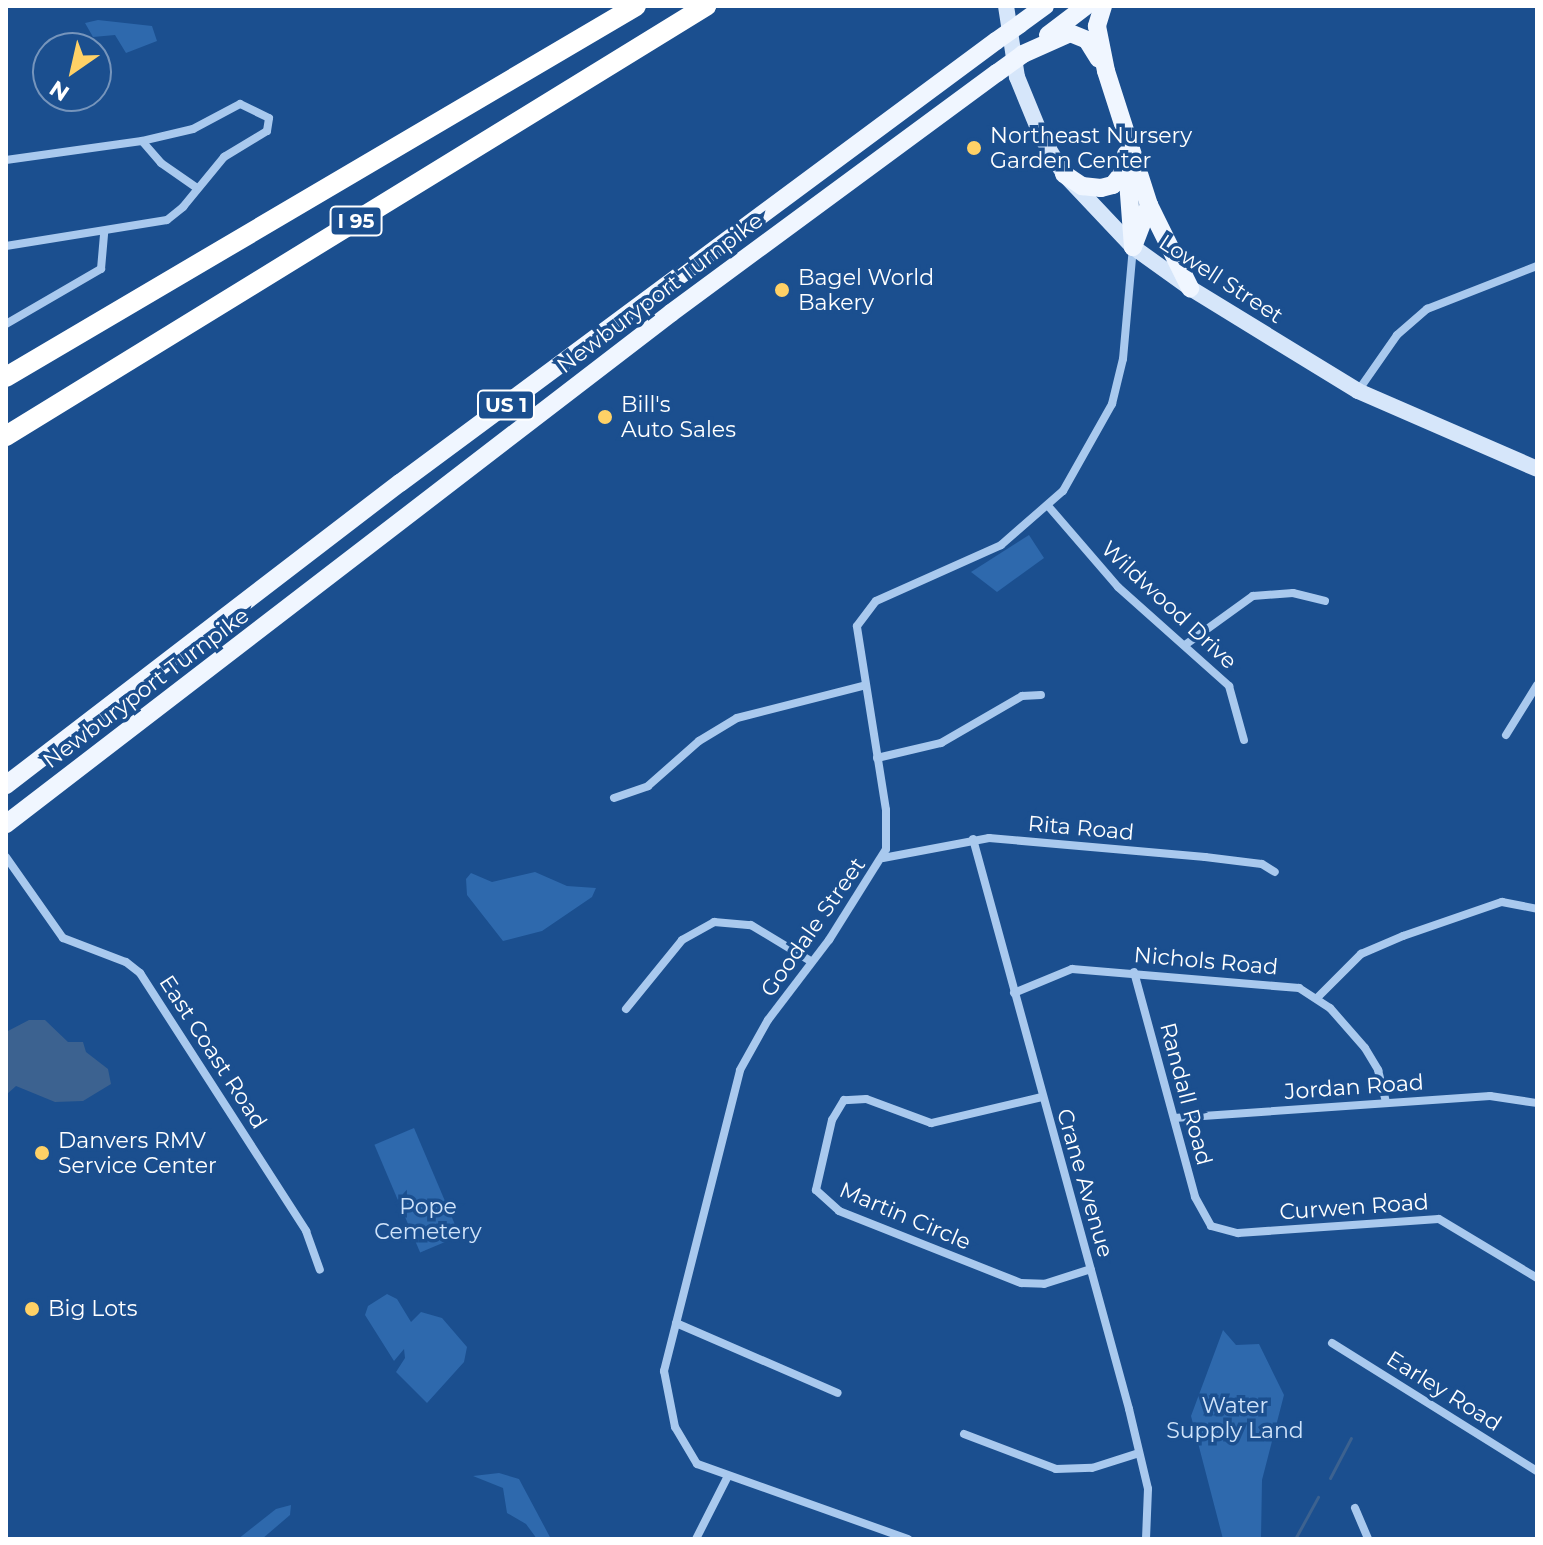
<!DOCTYPE html>
<style>
body{margin:0}
#map{position:relative;width:1543px;height:1545px;overflow:hidden;background:#1b4f8f;font-family:Montserrat,sans-serif}
div>[style]{position:absolute}
.green>*{inset:0;background:#2e69ad;transform-origin:0 0}
.water>*{inset:0;background:#3c6290}
.stream>*{height:3px;margin:-1.5px;padding:0 1.5px;transform-origin:1.5px;border-radius:1.5px;background:#3c6290}
.street>*{height:8px;margin:-4px;padding:0 4px;transform-origin:4px;border-radius:4px;background:#a9c9ee}
.secondary>*{height:16px;margin:-8px;padding:0 8px;transform-origin:8px;border-radius:8px;background:#d6e6fa}
.primary>*{height:18px;margin:-9px;padding:0 9px;transform-origin:9px;border-radius:9px;background:#f0f6ff}
.highway>*{height:20px;margin:-10px;padding:0 10px;transform-origin:10px;border-radius:10px;background:#fff}
.primary-bridge>*{height:18px;margin:-9px;padding:0 9px;transform-origin:9px;border-radius:9px;background:#f0f6ff}
.dots>*{width:22px;height:22px;translate:-50% -50%;box-sizing:border-box;border:4px solid #1b4f8f;border-radius:50%}
span{translate:-50% -50%;white-space:nowrap;text-align:center;line-height:1.15;-webkit-text-stroke:7px #1b4f8f;paint-order:stroke}
.shield-label span{padding:2px 6px;background:#1b4f8f;border:2px solid;border-radius:6px;-webkit-text-stroke-width:0}
.shield-label{font-size:20px;color:#fff;font-weight:700}
.poi-label{font-size:22px;color:#fff}
.left{translate:0 -50%;text-align:left}
.street-label{font-size:22px;color:#fff}
.park-label{font-size:22px;color:#cfe3fa}
.frame{position:absolute;inset:0;border:8px solid #fff;pointer-events:none}
.north{position:absolute;left:32px;top:32px;width:80px;height:80px;box-sizing:border-box;background:#1b4f8f;border:2px solid #7695bc;border-radius:50%;rotate:214deg;font-size:22px;font-weight:700;line-height:32px;text-align:center;color:#fff}
.north::after{content:'';display:block;margin:auto;width:28px;height:36px;background:#ffd166;clip-path:polygon(50% 0,100% 100%,50% 72%,0 100%)}
</style>
<div id="map">
<div class="green">
<i style="clip-path:polygon(98px 20px,152px 26px,157px 41px,126px 53px,115px 35px,93px 37px,85px 23px)"></i>
<i style="clip-path:polygon(1029px 535px,1044px 558px,997px 592px,971px 572px)"></i>
<i style="clip-path:polygon(535px 872px,567px 886px,596px 888px,592px 897px,542px 931px,503px 941px,467px 895px,466px 879px,471px 873px,492px 882px)"></i>
<i style="left:414px;top:1128px;width:117px;height:43px;rotate:67deg"></i>
<i style="clip-path:polygon(387px 1294px,397px 1299px,411px 1322px,421px 1312px,442px 1318px,467px 1347px,464px 1362px,427px 1403px,396px 1372px,405px 1358px,404px 1349px,394px 1361px,365px 1315px,368px 1306px)"></i>
<i style="clip-path:polygon(1223px 1330px,1236px 1345px,1259px 1344px,1284px 1395px,1262px 1480px,1261px 1539px,1223px 1539px,1191px 1416px)"></i>
<i style="clip-path:polygon(499px 1473px,519px 1479px,551px 1539px,537px 1539px,526px 1524px,507px 1513px,503px 1488px,473px 1476px)"></i>
<i style="clip-path:polygon(291px 1505px,290px 1515px,262px 1539px,238px 1539px,276px 1509px)"></i>
</div>
<div class="water">
<i style="clip-path:polygon(29px 1020px,45px 1020px,68px 1042px,83px 1042px,86px 1052px,108px 1069px,111px 1084px,83px 1101px,55px 1102px,16px 1086px,6px 1095px,6px 1032px)"></i>
</div>
<div class="stream">
<i style="left:1330px;top:1478px;width:45px;rotate:-62.3deg"></i>
<i style="left:1295px;top:1539px;width:48px;rotate:-61.3deg"></i>
</div>
<div class="street">
<i style="left:6px;top:160px;width:137px;rotate:-8deg"></i>
<i style="left:6px;top:246px;width:163px;rotate:-9.2deg"></i>
<i style="left:167px;top:220px;width:21px;rotate:-39deg"></i>
<i style="left:183px;top:207px;width:65px;rotate:-50.6deg"></i>
<i style="left:224px;top:157px;width:50px;rotate:-31.2deg"></i>
<i style="left:267px;top:131px;width:13px;rotate:-81deg"></i>
<i style="left:269px;top:118px;width:32px;rotate:-154deg"></i>
<i style="left:240px;top:104px;width:53px;rotate:152deg"></i>
<i style="left:193px;top:129px;width:52px;rotate:166.8deg"></i>
<i style="left:142px;top:141px;width:29px;rotate:49deg"></i>
<i style="left:161px;top:163px;width:44px;rotate:34.8deg"></i>
<i style="left:6px;top:324px;width:110px;rotate:-30.1deg"></i>
<i style="left:101px;top:269px;width:38px;rotate:-85deg"></i>
<i style="left:1358px;top:391px;width:68px;rotate:-55.1deg"></i>
<i style="left:1397px;top:335px;width:40px;rotate:-41deg"></i>
<i style="left:1427px;top:309px;width:118px;rotate:-21.4deg"></i>
<i style="left:1049px;top:507px;width:106px;rotate:49.2deg"></i>
<i style="left:1118px;top:587px;width:149px;rotate:41.7deg"></i>
<i style="left:1229px;top:686px;width:56px;rotate:74.5deg"></i>
<i style="left:1185px;top:645px;width:84px;rotate:-35.8deg"></i>
<i style="left:1253px;top:596px;width:40px;rotate:-4.3deg"></i>
<i style="left:1293px;top:593px;width:33px;rotate:14deg"></i>
<i style="left:1506px;top:735px;width:59px;rotate:-58.2deg"></i>
<i style="left:877px;top:758px;width:66px;rotate:-13.2deg"></i>
<i style="left:941px;top:743px;width:94px;rotate:-30.1deg"></i>
<i style="left:1022px;top:696px;width:19px;rotate:-3deg"></i>
<i style="left:614px;top:798px;width:36px;rotate:-19deg"></i>
<i style="left:648px;top:786px;width:68px;rotate:-41.4deg"></i>
<i style="left:699px;top:741px;width:44px;rotate:-31.2deg"></i>
<i style="left:737px;top:718px;width:130px;rotate:-14.3deg"></i>
<i style="left:973px;top:839px;width:591px;rotate:74.69deg"></i>
<i style="left:1129px;top:1409px;width:82px;rotate:76.6deg"></i>
<i style="left:1148px;top:1489px;width:50px;rotate:92.3deg"></i>
<i style="left:6px;top:857px;width:99px;rotate:54.9deg"></i>
<i style="left:63px;top:938px;width:67px;rotate:20.9deg"></i>
<i style="left:126px;top:962px;width:18px;rotate:38deg"></i>
<i style="left:140px;top:973px;width:307px;rotate:57.2deg"></i>
<i style="left:306px;top:1231px;width:41px;rotate:70.3deg"></i>
<i style="left:883px;top:858px;width:108px;rotate:-10.7deg"></i>
<i style="left:989px;top:838px;width:217px;rotate:5deg"></i>
<i style="left:1205px;top:857px;width:57px;rotate:7deg"></i>
<i style="left:1262px;top:864px;width:15px;rotate:32deg"></i>
<i style="left:1134px;top:972px;width:233px;rotate:74.8deg"></i>
<i style="left:1195px;top:1197px;width:33px;rotate:61deg"></i>
<i style="left:1211px;top:1226px;width:28px;rotate:15deg"></i>
<i style="left:1238px;top:1233px;width:201px;rotate:-4deg"></i>
<i style="left:1439px;top:1219px;width:114px;rotate:31deg"></i>
<i style="left:1014px;top:993px;width:63px;rotate:-22.5deg"></i>
<i style="left:1072px;top:969px;width:228px;rotate:4.8deg"></i>
<i style="left:1299px;top:988px;width:37px;rotate:33deg"></i>
<i style="left:1330px;top:1008px;width:53px;rotate:48.8deg"></i>
<i style="left:1365px;top:1048px;width:26px;rotate:59deg"></i>
<i style="left:1378px;top:1070px;width:33px;rotate:76deg"></i>
<i style="left:1318px;top:997px;width:61px;rotate:-45deg"></i>
<i style="left:1361px;top:954px;width:46px;rotate:-23.2deg"></i>
<i style="left:1403px;top:936px;width:105px;rotate:-19deg"></i>
<i style="left:1502px;top:902px;width:36px;rotate:11deg"></i>
<i style="left:626px;top:1009px;width:89px;rotate:-50.9deg"></i>
<i style="left:682px;top:940px;width:37px;rotate:-29deg"></i>
<i style="left:714px;top:922px;width:37px;rotate:5deg"></i>
<i style="left:751px;top:925px;width:71px;rotate:31.2deg"></i>
<i style="left:1042px;top:1097px;width:114px;rotate:166.8deg"></i>
<i style="left:931px;top:1123px;width:69px;rotate:-159.7deg"></i>
<i style="left:866px;top:1099px;width:22px;rotate:177deg"></i>
<i style="left:844px;top:1100px;width:23px;rotate:121deg"></i>
<i style="left:832px;top:1120px;width:72px;rotate:102.9deg"></i>
<i style="left:816px;top:1190px;width:31px;rotate:42deg"></i>
<i style="left:839px;top:1211px;width:196px;rotate:21.6deg"></i>
<i style="left:1021px;top:1283px;width:23px;rotate:2deg"></i>
<i style="left:1044px;top:1284px;width:49px;rotate:-17.7deg"></i>
<i style="left:1174px;top:1118px;width:317px;rotate:-4deg"></i>
<i style="left:1490px;top:1096px;width:48px;rotate:8.5deg"></i>
<i style="left:676px;top:1323px;width:176px;rotate:23.4deg"></i>
<i style="left:1332px;top:1343px;width:242px;rotate:32deg"></i>
<i style="left:964px;top:1434px;width:98px;rotate:20.8deg"></i>
<i style="left:1056px;top:1469px;width:36px;rotate:-2deg"></i>
<i style="left:1092px;top:1468px;width:49px;rotate:-17.7deg"></i>
<i style="left:1355px;top:1508px;width:34px;rotate:67deg"></i>
<i style="left:696px;top:1539px;width:68px;rotate:-63.1deg"></i>
<i style="left:908px;top:1539px;width:224px;rotate:-160.4deg"></i>
<i style="left:697px;top:1464px;width:43px;rotate:-120.7deg"></i>
<i style="left:675px;top:1427px;width:57px;rotate:-101.1deg"></i>
<i style="left:664px;top:1371px;width:310px;rotate:-75.8deg"></i>
<i style="left:740px;top:1070px;width:57px;rotate:-60.8deg"></i>
<i style="left:768px;top:1020px;width:101px;rotate:-52.7deg"></i>
<i style="left:829px;top:940px;width:107px;rotate:-57.9deg"></i>
<i style="left:886px;top:849px;width:39px;rotate:-90deg"></i>
<i style="left:886px;top:810px;width:186px;rotate:-99deg"></i>
<i style="left:857px;top:626px;width:31px;rotate:-53deg"></i>
<i style="left:876px;top:601px;width:137px;rotate:-24.1deg"></i>
<i style="left:1001px;top:545px;width:82px;rotate:-41.1deg"></i>
<i style="left:1063px;top:491px;width:100px;rotate:-60.6deg"></i>
<i style="left:1112px;top:404px;width:46px;rotate:-76.3deg"></i>
<i style="left:1123px;top:359px;width:111px;rotate:-84.9deg"></i>
</div>
<div class="secondary">
<i style="left:1006px;top:6px;width:72px;rotate:81.2deg"></i>
<i style="left:1017px;top:77px;width:66px;rotate:67.7deg"></i>
<i style="left:1042px;top:138px;width:42px;rotate:58.6deg"></i>
<i style="left:1064px;top:174px;width:100px;rotate:46.6deg"></i>
<i style="left:1133px;top:247px;width:70px;rotate:35.7deg"></i>
<i style="left:1190px;top:288px;width:197px;rotate:31.5deg"></i>
<i style="left:1358px;top:391px;width:195px;rotate:23.5deg"></i>
</div>
<div class="primary">
<i style="left:1103px;top:6px;width:21px;rotate:107deg"></i>
<i style="left:1097px;top:26px;width:46px;rotate:78.7deg"></i>
<i style="left:1106px;top:71px;width:141px;rotate:72.2deg"></i>
<i style="left:1149px;top:205px;width:45px;rotate:110.9deg"></i>
<i style="left:1020px;top:24px;width:31px;rotate:-36deg"></i>
<i style="left:1048px;top:35px;width:48px;rotate:-37.3deg"></i>
<i style="left:1023px;top:54px;width:51px;rotate:-24.1deg"></i>
<i style="left:1070px;top:33px;width:18px;rotate:22deg"></i>
<i style="left:1087px;top:40px;width:22px;rotate:58deg"></i>
<i style="left:1126px;top:154px;width:93px;rotate:85.7deg"></i>
<i style="left:1064px;top:174px;width:22px;rotate:34deg"></i>
<i style="left:1082px;top:186px;width:19px;rotate:6deg"></i>
<i style="left:1101px;top:188px;width:12px;rotate:-14deg"></i>
<i style="left:1113px;top:185px;width:24px;rotate:-52deg"></i>
<i style="left:1149px;top:205px;width:93px;rotate:63.7deg"></i>
<i style="left:6px;top:785px;width:496px;rotate:-37.5deg"></i>
<i style="left:400px;top:483px;width:742px;rotate:-36.56deg"></i>
<i style="left:6px;top:824px;width:839px;rotate:-37.54deg"></i>
<i style="left:671px;top:313px;width:405px;rotate:-36.4deg"></i>
</div>
<div class="highway">
<i style="left:6px;top:377px;width:731px;rotate:-30.49deg"></i>
<i style="left:6px;top:436px;width:822px;rotate:-31.56deg"></i>
</div>
<div class="primary-bridge">
<i style="left:996px;top:41px;width:29px;rotate:-35deg"></i>
<i style="left:997px;top:73px;width:32px;rotate:-36deg"></i>
</div>
<div class="dots">
<i style="left:974px;top:148px;background:#ffd166"></i>
<i style="left:782px;top:290px;background:#ffd166"></i>
<i style="left:605px;top:417px;background:#ffd166"></i>
<i style="left:42px;top:1153px;background:#ffd166"></i>
<i style="left:32px;top:1309px;background:#ffd166"></i>
</div>
<div class="shield-label">
<span style="left:356px;top:221px">I 95</span>
<span style="left:506px;top:405px">US 1</span>
</div>
<div class="poi-label">
<span class="left" style="left:990px;top:148px">Northeast Nursery<br>Garden Center</span>
<span class="left" style="left:798px;top:290px">Bagel World<br>Bakery</span>
<span class="left" style="left:621px;top:417px">Bill's<br>Auto Sales</span>
<span class="left" style="left:58px;top:1153px">Danvers RMV<br>Service Center</span>
<span class="left" style="left:48px;top:1309px">Big Lots</span>
</div>
<div class="street-label">
<span style="left:1221px;top:279px;rotate:33deg">Lowell Street</span>
<span style="left:660px;top:293px;rotate:-37deg">Newburyport Turnpike</span>
<span style="left:1169px;top:605px;rotate:43deg">Wildwood Drive</span>
<span style="left:146px;top:688px;rotate:-37deg">Newburyport Turnpike</span>
<span style="left:1081px;top:828px;rotate:5deg">Rita Road</span>
<span style="left:813px;top:927px;rotate:-55deg">Goodale Street</span>
<span style="left:1206px;top:961px;rotate:5deg">Nichols Road</span>
<span style="left:213px;top:1052px;rotate:57deg">East Coast Road</span>
<span style="left:1354px;top:1087px;rotate:-4deg">Jordan Road</span>
<span style="left:1186px;top:1094px;rotate:75deg">Randall Road</span>
<span style="left:1085px;top:1183px;rotate:74deg">Crane Avenue</span>
<span style="left:1354px;top:1207px;rotate:-4deg">Curwen Road</span>
<span style="left:905px;top:1216px;rotate:23deg">Martin Circle</span>
<span style="left:1444px;top:1391px;rotate:32deg">Earley Road</span>
</div>
<div class="park-label">
<span style="left:428px;top:1219px">Pope<br>Cemetery</span>
<span style="left:1235px;top:1418px">Water<br>Supply Land</span>
</div>
<div class="frame"></div>
<div class="north">N</div>
</div>
